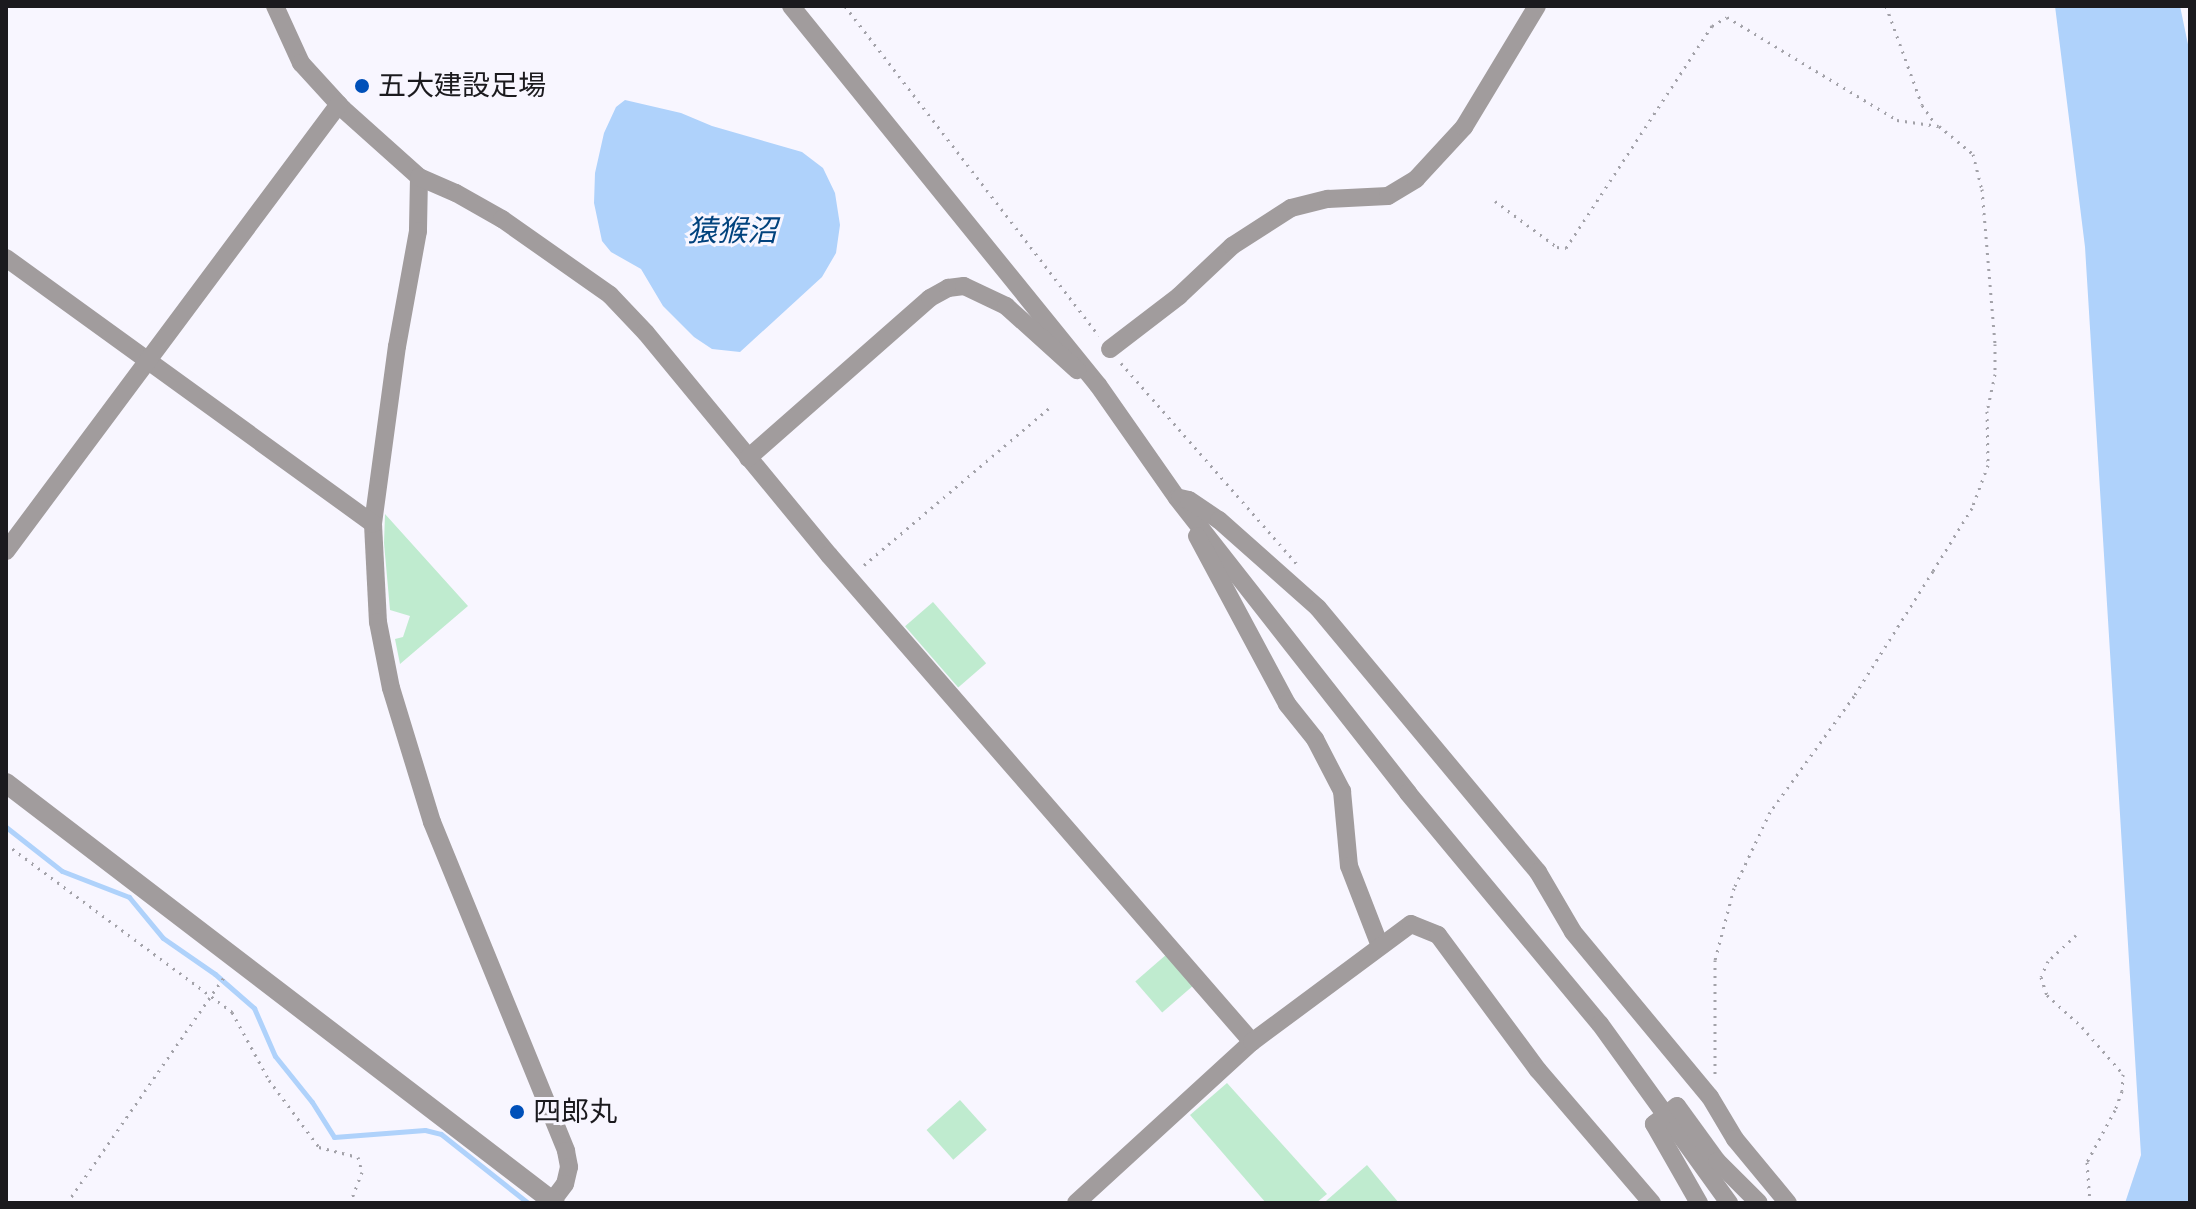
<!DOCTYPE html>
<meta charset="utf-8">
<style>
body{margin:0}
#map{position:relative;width:2196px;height:1209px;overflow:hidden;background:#f8f6ff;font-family:Raleway,"Noto Sans JP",sans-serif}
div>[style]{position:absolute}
.green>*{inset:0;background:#bfebcf;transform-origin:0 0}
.water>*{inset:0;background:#afd2fb}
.stream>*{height:5px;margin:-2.5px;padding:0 2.5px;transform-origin:2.5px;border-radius:2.5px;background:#afd2fb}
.path>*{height:3px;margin-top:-1.5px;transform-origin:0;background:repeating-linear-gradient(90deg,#a3a2a9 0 2px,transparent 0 8px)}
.minor>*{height:18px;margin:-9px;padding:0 9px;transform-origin:9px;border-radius:9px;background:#a19c9d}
.tertiary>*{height:20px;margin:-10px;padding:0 10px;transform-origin:10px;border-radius:10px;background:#a19c9d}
.dots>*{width:22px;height:22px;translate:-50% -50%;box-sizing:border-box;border:4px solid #f8f6ff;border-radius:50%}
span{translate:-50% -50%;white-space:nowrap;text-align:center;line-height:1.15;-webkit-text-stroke:6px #f8f6ff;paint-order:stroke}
.poi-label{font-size:28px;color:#1b1a1e}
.left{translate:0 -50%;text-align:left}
.water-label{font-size:30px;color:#01427d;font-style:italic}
.frame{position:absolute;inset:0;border:8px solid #1b1a1e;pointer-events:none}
</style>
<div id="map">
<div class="green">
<i style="clip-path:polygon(385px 514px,468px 606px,400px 664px,395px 639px,403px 637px,410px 616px,390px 610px,384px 543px)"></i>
<i style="left:933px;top:602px;width:81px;height:37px;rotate:49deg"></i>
<i style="left:1167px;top:954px;width:41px;height:42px;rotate:49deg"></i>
<i style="clip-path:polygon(1227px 1083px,1327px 1194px,1316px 1203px,1266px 1203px,1190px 1115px)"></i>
<i style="left:960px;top:1100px;width:40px;height:45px;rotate:48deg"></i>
<i style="clip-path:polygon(1367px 1165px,1399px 1203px,1328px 1203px,1326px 1201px)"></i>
</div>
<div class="water">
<i style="clip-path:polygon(2055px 6px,2180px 6px,2190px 54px,2190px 1203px,2125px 1203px,2141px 1155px,2085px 247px)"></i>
<i style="clip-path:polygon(625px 100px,681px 113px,712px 126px,802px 152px,823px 168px,835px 193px,840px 225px,836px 253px,822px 277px,740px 352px,712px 349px,694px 337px,663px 306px,641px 269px,611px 252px,602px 241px,594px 203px,595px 173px,604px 133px,616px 107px)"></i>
</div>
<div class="stream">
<i style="left:6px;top:827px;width:71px;rotate:38.2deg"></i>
<i style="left:62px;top:871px;width:72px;rotate:21.2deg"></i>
<i style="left:129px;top:897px;width:53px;rotate:50.3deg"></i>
<i style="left:163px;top:938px;width:63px;rotate:34.7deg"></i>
<i style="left:215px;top:974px;width:52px;rotate:41.1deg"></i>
<i style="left:254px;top:1008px;width:52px;rotate:66.4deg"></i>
<i style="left:275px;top:1056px;width:59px;rotate:51.2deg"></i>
<i style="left:312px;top:1102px;width:41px;rotate:57.8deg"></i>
<i style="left:334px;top:1137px;width:91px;rotate:-4.4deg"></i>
<i style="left:425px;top:1130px;width:16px;rotate:14deg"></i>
<i style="left:441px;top:1134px;width:111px;rotate:38.4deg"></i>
</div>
<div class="path">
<i style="left:845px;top:6px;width:416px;rotate:52.4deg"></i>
<i style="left:1886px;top:6px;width:105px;rotate:70deg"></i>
<i style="left:1922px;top:105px;width:21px;rotate:55deg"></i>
<i style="left:1495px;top:201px;width:77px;rotate:36.6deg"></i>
<i style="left:1557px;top:247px;width:9px;rotate:6deg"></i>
<i style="left:1566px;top:248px;width:266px;rotate:-56.7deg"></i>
<i style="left:1712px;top:26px;width:17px;rotate:-31deg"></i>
<i style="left:1727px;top:17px;width:199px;rotate:31.2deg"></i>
<i style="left:1897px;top:120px;width:42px;rotate:8.1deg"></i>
<i style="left:1939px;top:126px;width:44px;rotate:39.5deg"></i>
<i style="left:1973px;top:154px;width:36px;rotate:76deg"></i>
<i style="left:1982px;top:189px;width:156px;rotate:85.2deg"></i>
<i style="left:1995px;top:344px;width:30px;rotate:90deg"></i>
<i style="left:1995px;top:374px;width:38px;rotate:102deg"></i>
<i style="left:1987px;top:411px;width:54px;rotate:88.9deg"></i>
<i style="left:1988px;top:465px;width:46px;rotate:110.4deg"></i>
<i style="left:1972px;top:508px;width:74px;rotate:121.8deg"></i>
<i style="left:1933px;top:571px;width:148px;rotate:122.3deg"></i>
<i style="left:1854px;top:696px;width:143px;rotate:125.9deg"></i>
<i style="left:1770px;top:812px;width:84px;rotate:115.3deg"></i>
<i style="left:1734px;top:888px;width:74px;rotate:104.8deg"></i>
<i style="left:1715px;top:960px;width:114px;rotate:90deg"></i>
<i style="left:1121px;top:363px;width:269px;rotate:48.8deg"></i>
<i style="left:864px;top:565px;width:243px;rotate:-40.3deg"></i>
<i style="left:6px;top:844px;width:282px;rotate:36.6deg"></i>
<i style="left:232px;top:1012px;width:77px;rotate:61.4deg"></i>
<i style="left:269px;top:1080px;width:84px;rotate:53.3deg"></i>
<i style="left:319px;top:1147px;width:40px;rotate:14.4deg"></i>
<i style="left:358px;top:1157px;width:16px;rotate:75deg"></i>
<i style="left:362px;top:1172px;width:33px;rotate:111deg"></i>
<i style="left:2076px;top:935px;width:38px;rotate:137deg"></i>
<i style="left:2048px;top:961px;width:17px;rotate:114deg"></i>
<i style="left:2041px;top:977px;width:19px;rotate:72deg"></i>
<i style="left:2047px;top:995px;width:47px;rotate:42.4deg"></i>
<i style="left:2082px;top:1027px;width:62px;rotate:48.9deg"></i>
<i style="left:2123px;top:1074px;width:17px;rotate:93deg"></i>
<i style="left:2122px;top:1091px;width:20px;rotate:110deg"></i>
<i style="left:2115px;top:1110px;width:59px;rotate:118.3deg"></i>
<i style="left:2087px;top:1162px;width:41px;rotate:85.8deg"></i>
<i style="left:67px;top:1203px;width:277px;rotate:-55.2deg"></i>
</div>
<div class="minor">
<i style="left:275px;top:6px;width:63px;rotate:65.5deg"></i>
<i style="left:301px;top:63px;width:62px;rotate:47.6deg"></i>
<i style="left:343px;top:109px;width:102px;rotate:41.8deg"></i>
<i style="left:419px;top:177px;width:54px;rotate:91.1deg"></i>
<i style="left:418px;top:231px;width:117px;rotate:100.3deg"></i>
<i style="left:397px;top:346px;width:180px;rotate:97.7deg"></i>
<i style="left:373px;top:524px;width:98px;rotate:87.1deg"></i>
<i style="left:378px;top:622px;width:67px;rotate:78.9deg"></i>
<i style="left:391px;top:688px;width:140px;rotate:73deg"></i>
<i style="left:432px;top:822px;width:355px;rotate:67.8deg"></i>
<i style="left:566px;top:1151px;width:16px;rotate:79deg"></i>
<i style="left:569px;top:1167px;width:17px;rotate:103deg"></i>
<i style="left:565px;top:1184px;width:21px;rotate:127deg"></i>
<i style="left:791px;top:6px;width:488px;rotate:51deg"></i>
<i style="left:1098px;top:385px;width:138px;rotate:55deg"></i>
<i style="left:1177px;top:498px;width:375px;rotate:51.9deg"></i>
<i style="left:1408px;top:793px;width:300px;rotate:50.3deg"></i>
<i style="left:1600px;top:1024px;width:221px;rotate:54.2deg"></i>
<i style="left:419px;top:177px;width:40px;rotate:23.4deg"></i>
<i style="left:456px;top:193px;width:53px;rotate:29.5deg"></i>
<i style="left:502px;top:219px;width:132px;rotate:35.1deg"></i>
<i style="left:610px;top:295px;width:52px;rotate:46.5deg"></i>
<i style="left:646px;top:333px;width:288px;rotate:50.5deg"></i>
<i style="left:829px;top:555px;width:645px;rotate:49.02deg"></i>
<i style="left:6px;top:258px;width:453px;rotate:35.9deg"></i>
<i style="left:1110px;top:349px;width:87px;rotate:-37.5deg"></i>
<i style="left:1179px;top:296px;width:73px;rotate:-43.3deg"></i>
<i style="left:1232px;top:246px;width:70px;rotate:-32.8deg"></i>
<i style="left:1291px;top:208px;width:38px;rotate:-14deg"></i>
<i style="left:1328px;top:199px;width:60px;rotate:-2.9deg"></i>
<i style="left:1388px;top:196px;width:33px;rotate:-31deg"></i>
<i style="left:1416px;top:179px;width:71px;rotate:-47.3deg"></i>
<i style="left:1464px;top:127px;width:141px;rotate:-58.9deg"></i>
<i style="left:748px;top:458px;width:242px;rotate:-41.3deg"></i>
<i style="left:930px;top:298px;width:21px;rotate:-29deg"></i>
<i style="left:948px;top:288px;width:16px;rotate:-7deg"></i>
<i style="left:964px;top:286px;width:47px;rotate:25.5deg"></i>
<i style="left:1006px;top:306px;width:96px;rotate:42deg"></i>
<i style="left:1180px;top:498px;width:9px;rotate:13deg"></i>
<i style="left:1189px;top:500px;width:36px;rotate:34deg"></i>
<i style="left:1219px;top:520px;width:132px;rotate:41.6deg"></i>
<i style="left:1318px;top:608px;width:344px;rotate:50.2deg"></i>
<i style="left:1538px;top:872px;width:69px;rotate:59.7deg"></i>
<i style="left:1573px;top:932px;width:214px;rotate:50.3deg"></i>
<i style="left:1710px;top:1097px;width:49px;rotate:59.2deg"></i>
<i style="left:1735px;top:1139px;width:83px;rotate:50.4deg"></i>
<i style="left:1197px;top:536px;width:191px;rotate:61.8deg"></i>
<i style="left:1287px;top:704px;width:45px;rotate:51.3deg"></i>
<i style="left:1315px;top:739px;width:59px;rotate:62.6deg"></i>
<i style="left:1342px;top:791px;width:75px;rotate:84.7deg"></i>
<i style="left:1349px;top:866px;width:86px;rotate:68.8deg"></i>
<i style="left:6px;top:551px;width:557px;rotate:-53.32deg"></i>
<i style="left:1076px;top:1203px;width:239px;rotate:-42.5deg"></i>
<i style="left:1252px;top:1042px;width:198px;rotate:-36.6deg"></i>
<i style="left:1411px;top:924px;width:29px;rotate:22deg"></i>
<i style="left:1438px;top:935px;width:168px;rotate:53.5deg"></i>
<i style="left:1538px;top:1070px;width:175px;rotate:49.4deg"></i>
<i style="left:1699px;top:1203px;width:91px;rotate:-119.7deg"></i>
<i style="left:1654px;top:1124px;width:29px;rotate:-38deg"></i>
<i style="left:1677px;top:1106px;width:68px;rotate:54deg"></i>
<i style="left:1717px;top:1161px;width:59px;rotate:45deg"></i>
</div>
<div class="tertiary">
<i style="left:6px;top:783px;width:691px;rotate:37.42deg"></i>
</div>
<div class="dots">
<i style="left:362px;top:86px;background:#0050b9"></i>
<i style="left:517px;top:1112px;background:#0050b9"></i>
</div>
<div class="poi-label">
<span class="left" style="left:378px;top:86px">五大建設足場</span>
<span class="left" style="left:533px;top:1112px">四郎丸</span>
</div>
<div class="water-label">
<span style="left:732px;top:231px">猿猴沼</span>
</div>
<div class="frame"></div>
</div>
